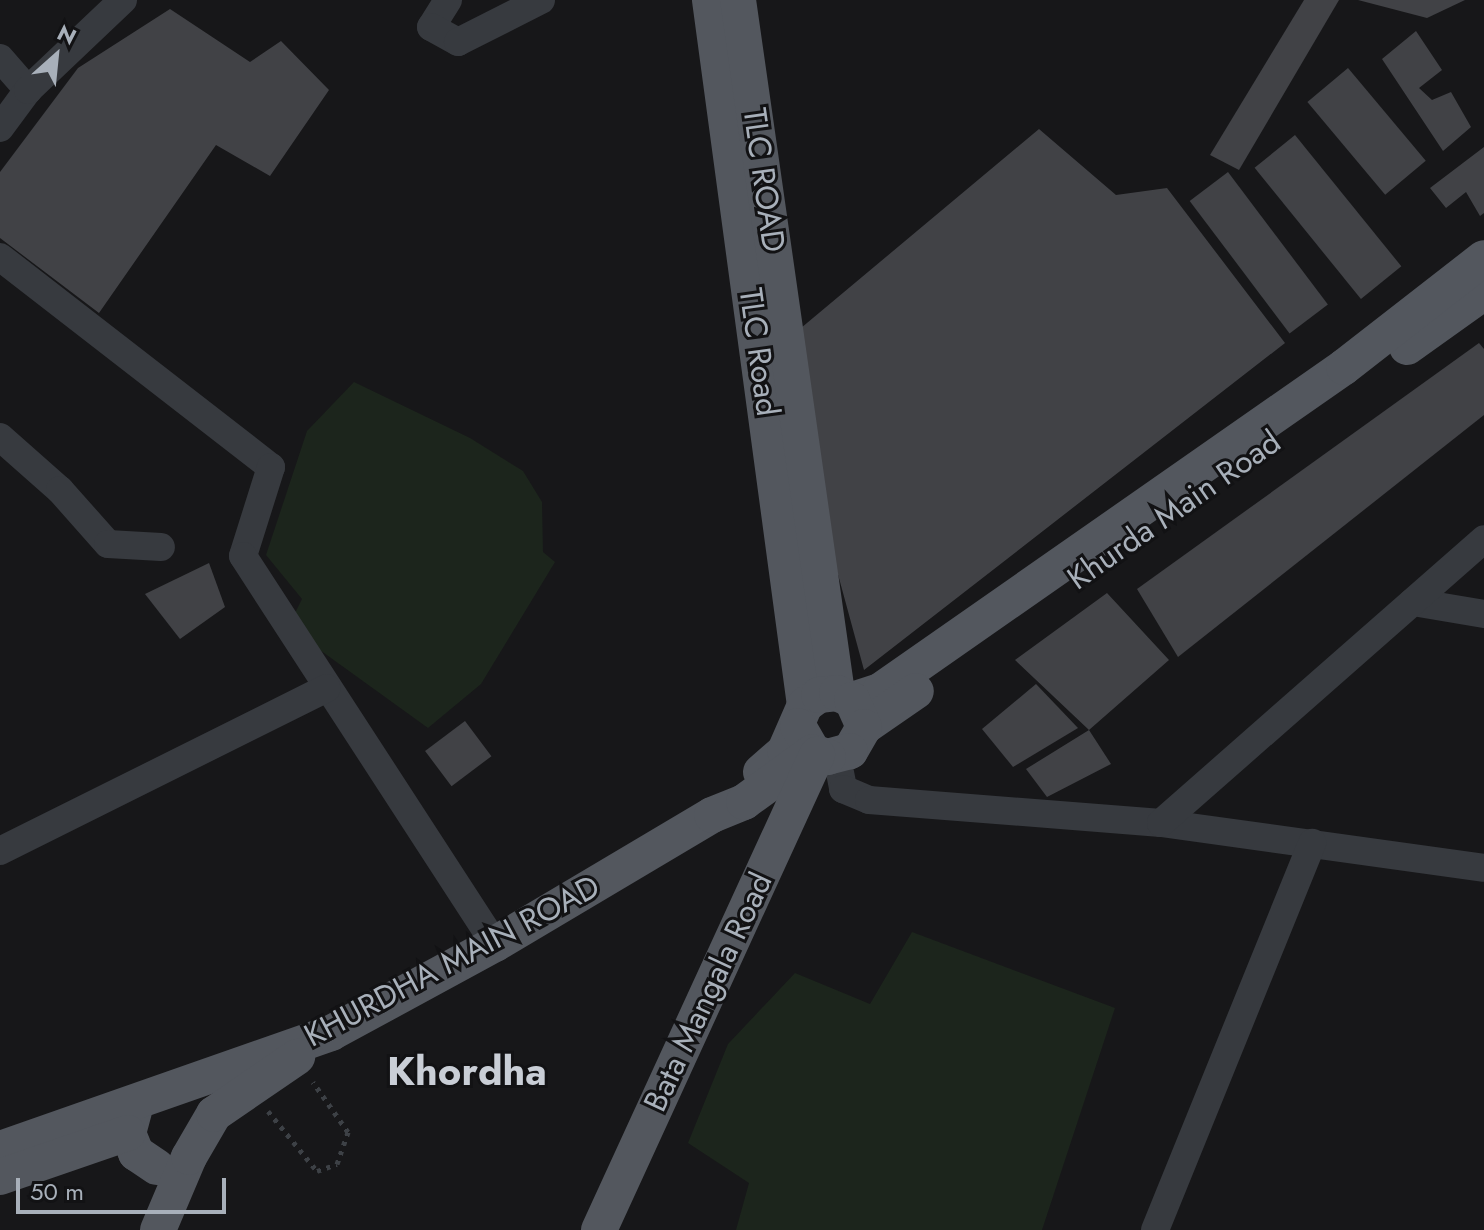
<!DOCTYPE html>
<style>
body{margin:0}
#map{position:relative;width:1484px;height:1230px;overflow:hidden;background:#171719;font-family:Jost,sans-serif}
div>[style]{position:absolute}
.green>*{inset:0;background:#1c251c}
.building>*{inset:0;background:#414246;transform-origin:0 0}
.path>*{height:5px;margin-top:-2.5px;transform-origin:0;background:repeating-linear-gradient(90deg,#3d4146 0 4px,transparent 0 10px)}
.minor>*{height:28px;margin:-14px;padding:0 14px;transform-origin:14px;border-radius:14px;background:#373a3f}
.major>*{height:36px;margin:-18px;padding:0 18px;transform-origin:18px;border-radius:18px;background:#53575e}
span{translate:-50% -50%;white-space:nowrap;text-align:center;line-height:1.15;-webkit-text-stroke:6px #121214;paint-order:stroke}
.street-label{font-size:32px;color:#a8b0ba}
.district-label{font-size:40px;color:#c9ced6;font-weight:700}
.north{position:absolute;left:16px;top:16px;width:80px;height:80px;-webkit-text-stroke:6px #121214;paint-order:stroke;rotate:27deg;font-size:22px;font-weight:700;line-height:32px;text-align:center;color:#a8b0ba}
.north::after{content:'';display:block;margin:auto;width:28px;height:36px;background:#a8b0ba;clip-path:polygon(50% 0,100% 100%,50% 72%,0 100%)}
.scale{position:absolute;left:16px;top:1178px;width:210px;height:36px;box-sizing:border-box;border:4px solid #a8b0ba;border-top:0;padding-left:10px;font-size:24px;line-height:28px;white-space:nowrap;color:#a8b0ba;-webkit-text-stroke:6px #121214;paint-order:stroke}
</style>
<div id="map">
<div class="green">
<i style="clip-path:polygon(354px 382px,470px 438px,523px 471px,542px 502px,543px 552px,555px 562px,481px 684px,428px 728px,288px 627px,302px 599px,266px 555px,307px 431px)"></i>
<i style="clip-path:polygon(912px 932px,1115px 1008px,1042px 1230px,736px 1230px,749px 1183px,688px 1143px,728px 1044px,795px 973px,870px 1004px)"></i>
</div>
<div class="building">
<i style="clip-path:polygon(1304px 0,1339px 0,1239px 170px,1210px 155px)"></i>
<i style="clip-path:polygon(1358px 0,1465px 0,1427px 18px)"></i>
<i style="clip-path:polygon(170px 9px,250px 62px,281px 41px,329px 90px,270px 176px,216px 145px,99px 313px,0 238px,0 172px,78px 68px)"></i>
<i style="clip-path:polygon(1416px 31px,1442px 70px,1419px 88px,1432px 100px,1451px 92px,1471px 127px,1443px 151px,1382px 59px)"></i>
<i style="left:1348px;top:68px;width:121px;height:53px;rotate:50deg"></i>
<i style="clip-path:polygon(1039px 129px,1116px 195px,1167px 188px,1285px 343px,864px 670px,827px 534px,801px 328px)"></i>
<i style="left:1295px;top:135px;width:169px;height:52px;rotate:51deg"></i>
<i style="clip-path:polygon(1484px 147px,1484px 213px,1480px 216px,1466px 192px,1446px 208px,1430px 188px)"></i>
<i style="left:1228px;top:172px;width:166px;height:48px;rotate:53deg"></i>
<i style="clip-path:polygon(1479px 343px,1484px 349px,1484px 415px,1178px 657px,1137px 589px)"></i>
<i style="clip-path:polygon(209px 563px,225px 607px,180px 639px,145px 594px)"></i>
<i style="clip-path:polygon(1107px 593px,1169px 660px,1089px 730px,1111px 764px,1047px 797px,1026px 769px,1089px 730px,1015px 660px)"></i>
<i style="clip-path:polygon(1036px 684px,1078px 728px,1013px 767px,982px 729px)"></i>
<i style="left:465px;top:721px;width:44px;height:50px;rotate:53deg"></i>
</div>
<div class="path">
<i style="left:268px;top:1111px;width:77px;rotate:50.8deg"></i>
<i style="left:317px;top:1171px;width:21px;rotate:-19deg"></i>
<i style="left:337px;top:1164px;width:34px;rotate:-71deg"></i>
<i style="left:348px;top:1132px;width:61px;rotate:-125deg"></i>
</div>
<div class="minor">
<i style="left:448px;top:0;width:32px;rotate:122deg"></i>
<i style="left:431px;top:27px;width:31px;rotate:29deg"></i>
<i style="left:458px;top:42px;width:93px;rotate:-26.8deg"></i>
<i style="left:0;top:58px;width:43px;rotate:48.8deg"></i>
<i style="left:0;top:128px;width:47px;rotate:-53.6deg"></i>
<i style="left:28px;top:90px;width:131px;rotate:-43.5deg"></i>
<i style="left:0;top:257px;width:343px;rotate:37.8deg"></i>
<i style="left:271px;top:467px;width:93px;rotate:107.5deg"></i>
<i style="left:243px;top:556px;width:463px;rotate:57deg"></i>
<i style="left:0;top:437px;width:80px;rotate:41.5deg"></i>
<i style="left:60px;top:490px;width:72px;rotate:48.4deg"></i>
<i style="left:108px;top:544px;width:53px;rotate:3.2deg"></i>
<i style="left:1413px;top:602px;width:72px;rotate:9.6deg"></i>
<i style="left:837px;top:757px;width:33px;rotate:79deg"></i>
<i style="left:843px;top:789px;width:28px;rotate:23deg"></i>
<i style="left:869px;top:800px;width:293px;rotate:4.5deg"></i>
<i style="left:1161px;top:823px;width:326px;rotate:7.9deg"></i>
<i style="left:1161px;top:823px;width:430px;rotate:-41.3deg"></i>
<i style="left:0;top:851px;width:365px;rotate:-26.5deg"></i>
<i style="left:1155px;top:1230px;width:418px;rotate:-67.9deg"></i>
</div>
<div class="major">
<i style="left:710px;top:0;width:711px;rotate:82.33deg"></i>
<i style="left:738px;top:0;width:700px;rotate:81.87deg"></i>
<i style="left:1407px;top:347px;width:95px;rotate:-35.5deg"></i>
<i style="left:852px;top:700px;width:29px;rotate:-18deg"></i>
<i style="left:880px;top:691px;width:566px;rotate:-34.93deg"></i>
<i style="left:1344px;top:367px;width:177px;rotate:-37.9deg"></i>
<i style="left:864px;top:727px;width:63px;rotate:-34.7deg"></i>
<i style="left:761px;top:772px;width:32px;rotate:-41deg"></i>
<i style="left:785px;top:751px;width:50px;rotate:-66.5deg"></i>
<i style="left:805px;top:705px;width:17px;rotate:-36deg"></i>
<i style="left:819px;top:695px;width:18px;rotate:-6deg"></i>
<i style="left:837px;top:693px;width:17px;rotate:25deg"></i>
<i style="left:852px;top:700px;width:30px;rotate:66deg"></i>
<i style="left:864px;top:727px;width:28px;rotate:120deg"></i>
<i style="left:850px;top:751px;width:23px;rotate:165deg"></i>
<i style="left:828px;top:757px;width:16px;rotate:-162deg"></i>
<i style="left:813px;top:752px;width:30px;rotate:-120deg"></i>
<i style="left:134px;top:1111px;width:23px;rotate:105deg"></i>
<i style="left:128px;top:1133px;width:22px;rotate:68deg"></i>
<i style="left:136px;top:1153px;width:25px;rotate:34deg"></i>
<i style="left:0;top:1149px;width:351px;rotate:-19.3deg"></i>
<i style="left:331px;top:1033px;width:187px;rotate:-28.5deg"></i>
<i style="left:495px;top:944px;width:252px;rotate:-30.7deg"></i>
<i style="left:712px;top:815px;width:35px;rotate:-22deg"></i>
<i style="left:744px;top:802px;width:85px;rotate:-35.9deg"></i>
<i style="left:0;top:1177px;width:135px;rotate:-19deg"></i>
<i style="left:158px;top:1230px;width:79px;rotate:-67deg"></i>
<i style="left:189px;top:1157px;width:50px;rotate:-59.8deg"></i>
<i style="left:214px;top:1114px;width:101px;rotate:-34.5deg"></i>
<i style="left:599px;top:1230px;width:523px;rotate:-65.35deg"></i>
</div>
<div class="street-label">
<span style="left:764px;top:180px;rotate:82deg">TLC ROAD</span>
<span style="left:759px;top:352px;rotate:82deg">TLC Road</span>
<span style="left:1174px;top:510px;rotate:-35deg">Khurda Main Road</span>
<span style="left:452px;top:961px;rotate:-28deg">KHURDHA MAIN ROAD</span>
<span style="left:708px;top:992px;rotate:-65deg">Bata Mangala Road</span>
</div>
<div class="district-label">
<span style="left:467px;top:1071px">Khordha</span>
</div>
<div class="north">N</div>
<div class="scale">50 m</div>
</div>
